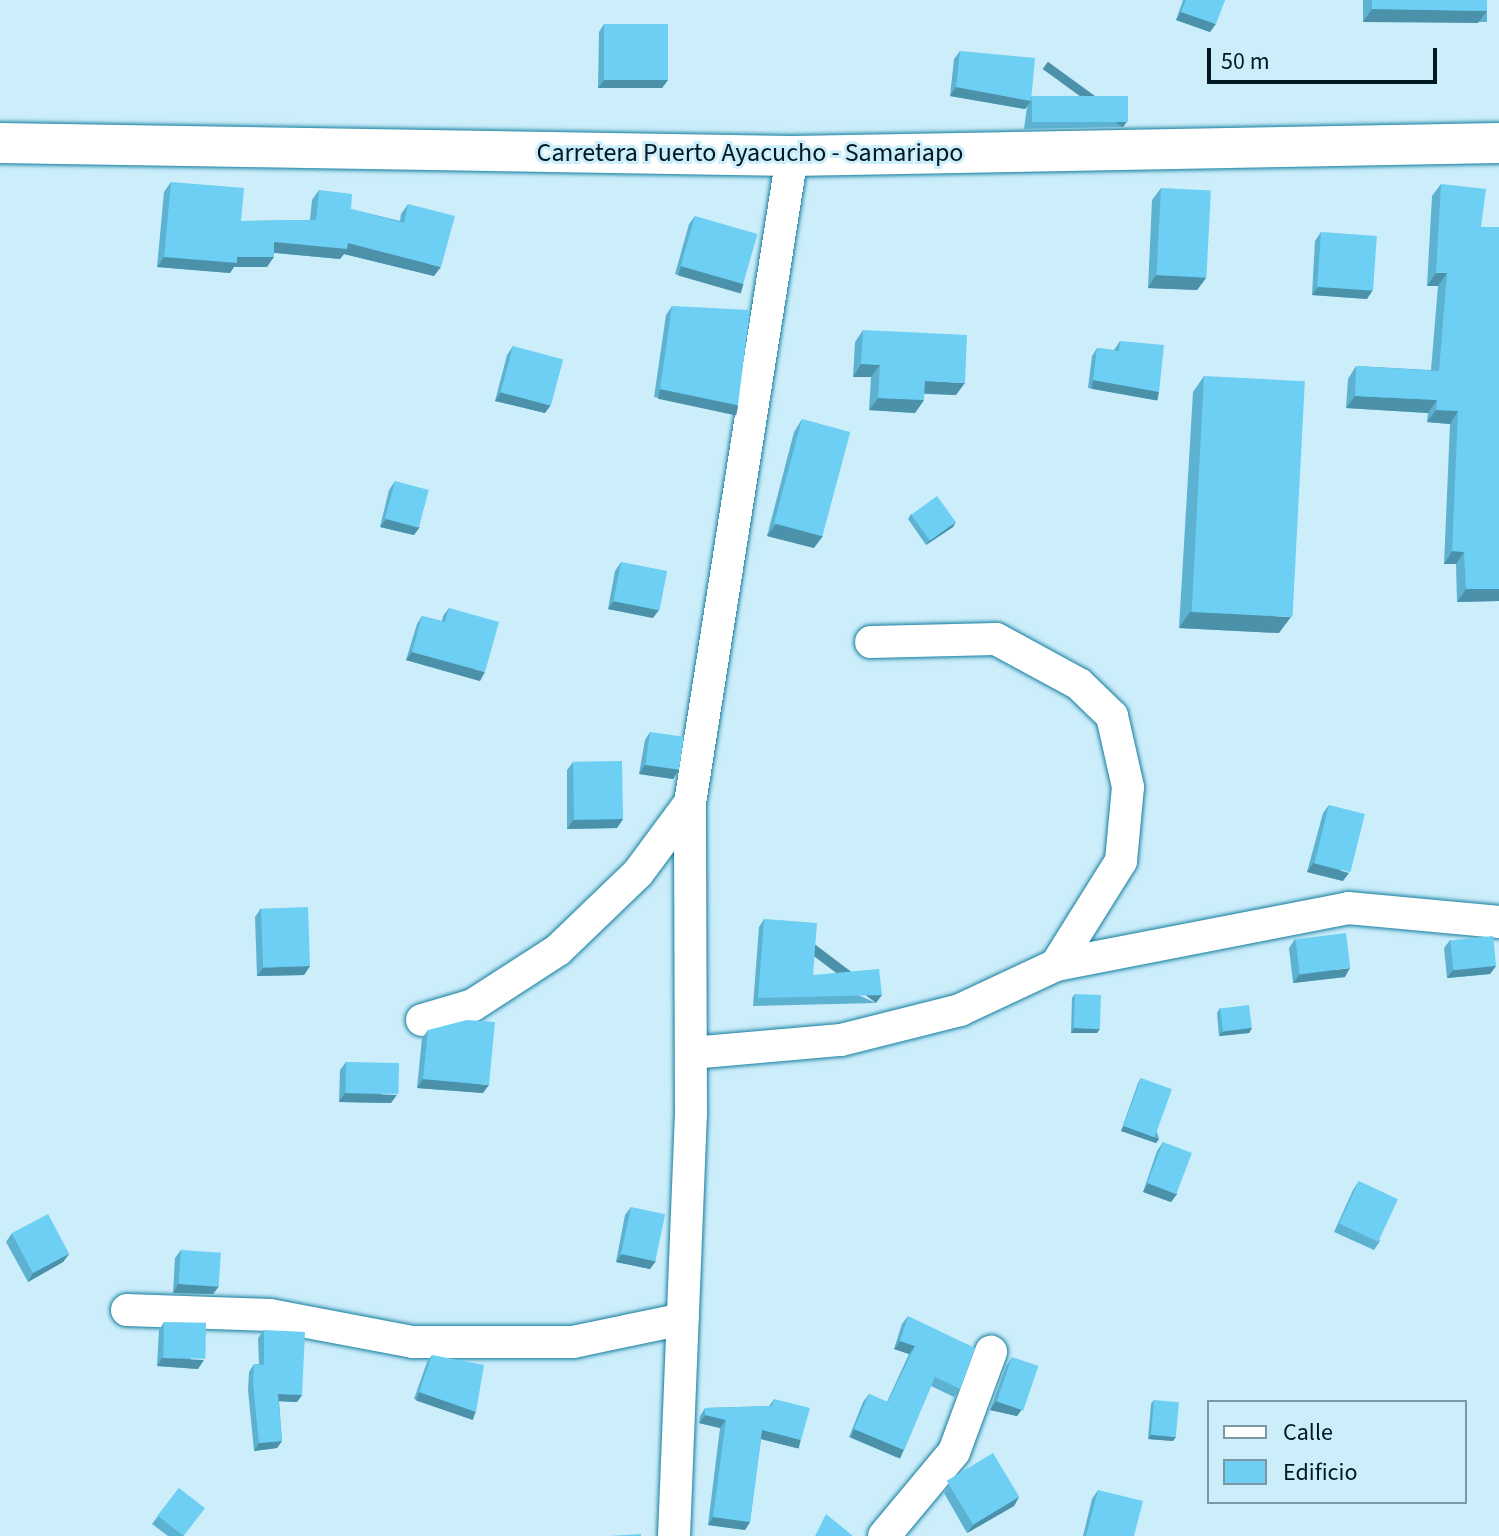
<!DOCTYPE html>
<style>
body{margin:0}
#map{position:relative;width:1499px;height:1536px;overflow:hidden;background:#cceefb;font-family:"Source Sans 3",sans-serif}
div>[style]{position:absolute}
.roads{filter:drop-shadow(0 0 2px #157e9e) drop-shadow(0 0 2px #157e9e)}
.minor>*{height:32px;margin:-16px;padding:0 16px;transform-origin:16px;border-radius:16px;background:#fff}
.tertiary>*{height:40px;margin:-20px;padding:0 20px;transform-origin:20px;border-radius:20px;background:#fff}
.wall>*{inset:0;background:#5db2d1;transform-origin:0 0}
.shaded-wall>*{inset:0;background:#4c91aa;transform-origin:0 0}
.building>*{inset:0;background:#6ccff3;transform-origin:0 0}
span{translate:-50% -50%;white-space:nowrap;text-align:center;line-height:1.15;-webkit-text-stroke:6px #cceefb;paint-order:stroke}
.street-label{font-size:26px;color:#001822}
.legend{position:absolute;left:1207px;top:1400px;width:260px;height:104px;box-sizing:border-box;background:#cceefb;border:2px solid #7a98a4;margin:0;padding:10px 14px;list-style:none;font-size:24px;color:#001822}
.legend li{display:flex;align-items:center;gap:16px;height:40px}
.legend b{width:40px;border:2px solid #7a98a4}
.scale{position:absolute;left:1207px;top:48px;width:230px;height:36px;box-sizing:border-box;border:4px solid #001822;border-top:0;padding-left:10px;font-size:24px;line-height:28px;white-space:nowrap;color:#001822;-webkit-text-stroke:6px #cceefb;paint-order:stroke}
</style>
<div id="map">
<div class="roads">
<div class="minor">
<i style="left:1056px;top:965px;width:298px;rotate:-11deg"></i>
<i style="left:1348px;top:908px;width:152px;rotate:5.3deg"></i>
<i style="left:422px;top:1020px;width:53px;rotate:-16.4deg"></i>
<i style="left:473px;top:1005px;width:101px;rotate:-32.9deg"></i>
<i style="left:558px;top:950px;width:111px;rotate:-43.9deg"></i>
<i style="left:638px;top:873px;width:87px;rotate:-53.4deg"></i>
<i style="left:691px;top:1053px;width:151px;rotate:-5deg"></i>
<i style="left:841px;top:1040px;width:123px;rotate:-14.1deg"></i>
<i style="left:960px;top:1010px;width:106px;rotate:-25.1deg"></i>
<i style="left:1056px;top:965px;width:123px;rotate:-58deg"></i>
<i style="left:1121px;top:861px;width:74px;rotate:-84.6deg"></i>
<i style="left:1128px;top:787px;width:73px;rotate:-102.7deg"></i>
<i style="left:1112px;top:716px;width:46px;rotate:-135.9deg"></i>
<i style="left:1079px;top:684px;width:94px;rotate:-151.5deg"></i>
<i style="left:996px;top:639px;width:125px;rotate:178.6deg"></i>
<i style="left:127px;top:1310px;width:143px;rotate:2deg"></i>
<i style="left:270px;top:1315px;width:146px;rotate:10.7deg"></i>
<i style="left:413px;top:1342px;width:160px"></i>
<i style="left:573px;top:1342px;width:112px;rotate:-11.8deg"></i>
<i style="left:674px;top:1536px;width:421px;rotate:-87.7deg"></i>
<i style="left:691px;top:1115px;width:312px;rotate:-90.2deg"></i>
<i style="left:690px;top:803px;width:655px;rotate:-81.04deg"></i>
<i style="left:884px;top:1536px;width:109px;rotate:-50.2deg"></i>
<i style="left:954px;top:1452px;width:107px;rotate:-69.7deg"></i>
</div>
<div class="tertiary">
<i style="left:0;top:143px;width:792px;rotate:0.94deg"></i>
<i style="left:792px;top:156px;width:707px;rotate:-1.05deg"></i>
</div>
</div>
<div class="wall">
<i style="clip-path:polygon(1183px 0,1225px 0,1210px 32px,1176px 20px)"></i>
<i style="left:1363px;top:0;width:124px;height:22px"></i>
<i style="clip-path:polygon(604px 24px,668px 80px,662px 88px,598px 88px,599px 32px)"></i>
<i style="clip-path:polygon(960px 51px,1032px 97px,1128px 120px,1123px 127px,1024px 129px,1027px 107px,1025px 109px,950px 96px,954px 59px)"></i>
<i style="clip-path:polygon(171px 182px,241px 221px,310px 220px,312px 200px,319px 190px,351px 209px,400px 221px,401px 214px,408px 204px,434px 276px,344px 254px,340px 259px,274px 253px,267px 267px,234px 267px,230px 273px,157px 267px,164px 192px)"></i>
<i style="clip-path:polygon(1441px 184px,1481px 227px,1499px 227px,1499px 601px,1457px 602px,1456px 564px,1444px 564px,1450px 424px,1427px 422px,1428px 413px,1346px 408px,1348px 379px,1356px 366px,1431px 370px,1438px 286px,1427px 286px,1432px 196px)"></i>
<i style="clip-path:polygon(1161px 188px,1206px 278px,1197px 290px,1148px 288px,1152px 200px)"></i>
<i style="clip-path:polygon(695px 216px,743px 284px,737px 292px,675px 274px,689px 224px)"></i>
<i style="clip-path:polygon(1321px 232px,1367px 299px,1312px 295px,1315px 241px)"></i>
<i style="clip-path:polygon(672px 306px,738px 405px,732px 413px,654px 397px,666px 315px)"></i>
<i style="clip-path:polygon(863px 330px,956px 395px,924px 394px,924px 400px,915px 413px,869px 410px,871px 377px,853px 377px,855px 342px)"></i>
<i style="clip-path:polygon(1120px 341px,1159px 392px,1154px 400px,1088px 388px,1092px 356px,1097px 348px,1114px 350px)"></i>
<i style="clip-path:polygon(513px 346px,545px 413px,495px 401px,507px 355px)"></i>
<i style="clip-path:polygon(1204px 376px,1279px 633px,1179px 628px,1193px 392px)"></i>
<i style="clip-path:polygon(802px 419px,814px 548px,767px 536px,794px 432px)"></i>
<i style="clip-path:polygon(395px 481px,414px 535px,380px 527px,389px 490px)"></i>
<i style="clip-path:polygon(911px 514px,953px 527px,926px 545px,908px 519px)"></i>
<i style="clip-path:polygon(621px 562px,653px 618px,608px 609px,615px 571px)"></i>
<i style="clip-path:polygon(449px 608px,480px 681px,406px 660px,417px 624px,422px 616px,442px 621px,443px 616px)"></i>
<i style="clip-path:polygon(650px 732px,679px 770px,673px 779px,639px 774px,645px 740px)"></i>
<i style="clip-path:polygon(573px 762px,623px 819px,617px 828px,567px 829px,567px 770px)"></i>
<i style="clip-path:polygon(1329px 805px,1343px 881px,1307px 872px,1323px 813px)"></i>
<i style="clip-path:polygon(261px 908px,310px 966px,304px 975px,257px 976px,255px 917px)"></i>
<i style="clip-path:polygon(764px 919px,813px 975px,876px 1003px,753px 1006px,759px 927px)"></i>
<i style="clip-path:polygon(1295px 939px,1345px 977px,1293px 983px,1289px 948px)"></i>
<i style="clip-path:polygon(1450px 940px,1496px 966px,1490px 974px,1447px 978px,1444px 948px)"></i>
<i style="clip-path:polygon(1075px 994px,1097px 1033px,1071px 1033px,1072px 998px)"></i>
<i style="clip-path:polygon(1220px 1008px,1252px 1028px,1249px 1033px,1219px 1036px,1217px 1013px)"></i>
<i style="clip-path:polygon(428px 1030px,483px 1093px,417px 1088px,422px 1038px)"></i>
<i style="clip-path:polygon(346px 1062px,391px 1103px,339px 1102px,340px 1070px)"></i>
<i style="clip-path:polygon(1141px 1078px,1159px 1139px,1156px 1143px,1121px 1131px,1138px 1083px)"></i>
<i style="clip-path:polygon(1163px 1142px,1177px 1194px,1171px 1202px,1143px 1192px,1157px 1151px)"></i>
<i style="clip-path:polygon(1359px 1181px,1380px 1241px,1374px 1250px,1334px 1232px,1353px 1190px)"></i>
<i style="clip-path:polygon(631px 1207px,650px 1269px,616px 1262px,625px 1215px)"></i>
<i style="clip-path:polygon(12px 1233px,69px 1254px,63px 1262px,28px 1282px,6px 1242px)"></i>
<i style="clip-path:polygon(181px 1250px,219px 1286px,213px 1294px,173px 1293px,175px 1258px)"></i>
<i style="clip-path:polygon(908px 1316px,960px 1389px,954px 1397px,931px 1386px,904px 1450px,898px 1458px,849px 1437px,863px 1402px,869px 1394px,887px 1402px,909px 1354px,894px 1349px,902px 1324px)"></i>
<i style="clip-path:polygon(164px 1322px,198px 1369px,157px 1366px,159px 1330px)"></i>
<i style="clip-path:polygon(264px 1330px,302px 1395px,297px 1402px,279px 1401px,282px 1441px,277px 1448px,254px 1451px,248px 1390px,249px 1372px,254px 1364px,259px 1364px,258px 1338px)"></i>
<i style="clip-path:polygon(432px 1355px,476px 1412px,471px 1419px,414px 1399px,427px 1362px)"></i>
<i style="clip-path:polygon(1012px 1357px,1023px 1408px,1017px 1416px,990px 1410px,1006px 1366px)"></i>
<i style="clip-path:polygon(774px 1399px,796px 1448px,761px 1439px,750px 1522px,745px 1530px,708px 1525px,720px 1428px,699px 1423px,700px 1416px,705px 1408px,769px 1406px)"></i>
<i style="clip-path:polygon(1154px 1400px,1173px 1441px,1148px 1439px,1151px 1404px)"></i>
<i style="clip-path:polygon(950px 1485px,1019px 1497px,1014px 1506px,967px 1533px,944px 1493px)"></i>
<i style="clip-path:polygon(179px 1488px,184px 1536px,168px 1536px,152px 1524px)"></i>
<i style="clip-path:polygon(1098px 1490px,1134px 1536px,1083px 1536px,1092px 1499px)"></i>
</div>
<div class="shaded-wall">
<i style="clip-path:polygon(1372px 9px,1487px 11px,1478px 23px,1363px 22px)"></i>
<i style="clip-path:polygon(1181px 12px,1216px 24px,1210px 32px,1176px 20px)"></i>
<i style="clip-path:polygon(604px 80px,668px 80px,662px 88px,598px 88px)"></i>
<i style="clip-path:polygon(956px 87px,1031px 101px,1025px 109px,950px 96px)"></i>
<i style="left:1128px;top:120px;width:9px;height:99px;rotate:126deg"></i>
<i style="clip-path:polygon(274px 242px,348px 243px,441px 267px,434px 276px,344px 254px,340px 259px,267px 252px)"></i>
<i style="clip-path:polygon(164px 257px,274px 257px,267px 267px,234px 267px,230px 273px,157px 267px)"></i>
<i style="left:681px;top:266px;width:65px;height:10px;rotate:16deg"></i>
<i style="clip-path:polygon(1436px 273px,1447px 273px,1438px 286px,1427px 286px)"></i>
<i style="clip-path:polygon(1156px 275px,1206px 278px,1197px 290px,1148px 288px)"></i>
<i style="clip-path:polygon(1318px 287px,1373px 290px,1367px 299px,1312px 295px)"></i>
<i style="clip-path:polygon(861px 364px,880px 365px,871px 377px,853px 377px)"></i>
<i style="left:1093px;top:380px;width:67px;height:9px;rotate:10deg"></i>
<i style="clip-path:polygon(925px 381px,965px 383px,956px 395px,917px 393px)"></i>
<i style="left:660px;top:389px;width:80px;height:10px;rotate:12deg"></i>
<i style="clip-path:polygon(501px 392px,551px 405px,545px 413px,495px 401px)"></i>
<i style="clip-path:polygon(1355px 396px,1437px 400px,1428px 413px,1346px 408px)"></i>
<i style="clip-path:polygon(878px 398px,924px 400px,915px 413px,869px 410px)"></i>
<i style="clip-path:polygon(1436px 410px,1458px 411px,1450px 424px,1427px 422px)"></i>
<i style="clip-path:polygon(386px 519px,420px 527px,414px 535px,380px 527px)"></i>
<i style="clip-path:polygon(956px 522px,953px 527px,926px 545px,929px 541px)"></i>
<i style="clip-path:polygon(776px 524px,823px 536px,814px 548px,767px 536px)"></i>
<i style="clip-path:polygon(1452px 551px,1464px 552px,1456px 564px,1444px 564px)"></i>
<i style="clip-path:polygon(1466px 589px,1499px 589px,1499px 601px,1457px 602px)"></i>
<i style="clip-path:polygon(614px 601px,659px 610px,653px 618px,608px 609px)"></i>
<i style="clip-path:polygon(1190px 612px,1291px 617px,1279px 633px,1179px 628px)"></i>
<i style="clip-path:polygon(412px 652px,485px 672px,480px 681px,406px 660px)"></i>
<i style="clip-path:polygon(645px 765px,679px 770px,673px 779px,639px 774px)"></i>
<i style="clip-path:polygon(623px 819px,617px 828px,567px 829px,573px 820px)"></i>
<i style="clip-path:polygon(1313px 863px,1349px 873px,1343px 881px,1307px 872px)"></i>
<i style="clip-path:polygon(310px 966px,304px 975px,257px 976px,263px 968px)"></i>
<i style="clip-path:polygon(1496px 966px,1490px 974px,1447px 978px,1453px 970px)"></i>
<i style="clip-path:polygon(1350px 968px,1345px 977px,1293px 983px,1299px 975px)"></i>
<i style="left:882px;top:995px;width:10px;height:124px;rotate:127deg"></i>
<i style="clip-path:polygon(1074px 1028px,1100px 1029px,1097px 1033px,1071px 1033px)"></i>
<i style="clip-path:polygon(1252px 1028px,1249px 1033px,1219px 1036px,1222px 1032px)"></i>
<i style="clip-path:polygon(423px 1079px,489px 1085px,483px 1093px,417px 1088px)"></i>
<i style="clip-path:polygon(345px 1093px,397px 1095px,391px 1103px,339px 1102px)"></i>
<i style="clip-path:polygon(1124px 1126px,1159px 1139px,1156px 1143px,1121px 1131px)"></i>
<i style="clip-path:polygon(1148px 1183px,1177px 1194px,1171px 1202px,1143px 1192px)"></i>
<i style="clip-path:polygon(69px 1254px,63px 1262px,28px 1282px,33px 1273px)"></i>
<i style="clip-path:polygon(622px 1254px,656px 1261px,650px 1269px,616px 1262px)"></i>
<i style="clip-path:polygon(178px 1284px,219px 1286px,213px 1294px,173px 1293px)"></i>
<i style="clip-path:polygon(900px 1341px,915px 1346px,909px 1354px,894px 1349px)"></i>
<i style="clip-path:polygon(162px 1358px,204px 1360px,198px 1369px,157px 1366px)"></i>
<i style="left:419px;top:1392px;width:60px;height:9px;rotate:19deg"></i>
<i style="clip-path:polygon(278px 1394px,302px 1395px,297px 1402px,273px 1401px)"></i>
<i style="clip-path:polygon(996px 1401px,1023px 1408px,1017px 1416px,990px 1410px)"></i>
<i style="clip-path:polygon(705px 1415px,726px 1420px,720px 1428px,699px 1423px)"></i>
<i style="left:854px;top:1429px;width:54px;height:9px;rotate:23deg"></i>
<i style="left:762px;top:1430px;width:40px;height:9px;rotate:14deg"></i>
<i style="clip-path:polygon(1151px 1435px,1176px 1437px,1173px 1441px,1148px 1439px)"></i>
<i style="clip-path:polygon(282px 1441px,277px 1448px,254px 1451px,259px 1443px)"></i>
<i style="clip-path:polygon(1019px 1497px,1014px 1506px,967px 1533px,973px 1525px)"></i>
<i style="clip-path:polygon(713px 1517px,750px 1522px,745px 1530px,708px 1525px)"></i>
</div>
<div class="building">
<i style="clip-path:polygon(1186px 0,1225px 0,1216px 24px,1181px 12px)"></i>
<i style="clip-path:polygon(1372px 0,1487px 0,1487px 11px,1372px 9px)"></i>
<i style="left:604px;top:24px;width:64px;height:56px"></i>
<i style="clip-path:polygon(960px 51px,1035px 58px,1031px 101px,956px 87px)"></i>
<i style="left:1032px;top:96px;width:96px;height:26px"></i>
<i style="clip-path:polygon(171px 182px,244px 188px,241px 221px,316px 220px,319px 190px,352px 194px,351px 209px,404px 223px,408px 204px,455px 216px,441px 267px,348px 243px,347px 249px,274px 242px,274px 257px,237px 257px,237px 263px,164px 257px)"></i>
<i style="clip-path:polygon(1441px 184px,1486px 189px,1481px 227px,1499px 227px,1499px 589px,1466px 589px,1464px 552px,1452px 551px,1458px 411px,1436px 410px,1437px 400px,1355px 396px,1356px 366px,1439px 371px,1447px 273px,1436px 273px)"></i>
<i style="left:1161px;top:188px;width:50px;height:87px;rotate:3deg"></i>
<i style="left:695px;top:216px;width:65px;height:52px;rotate:16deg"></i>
<i style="left:1321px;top:232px;width:56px;height:55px;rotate:4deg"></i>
<i style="clip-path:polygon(672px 306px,750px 310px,738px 405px,660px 389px)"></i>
<i style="clip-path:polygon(863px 330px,967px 335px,965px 383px,925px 381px,924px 400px,878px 398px,880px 365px,861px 364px)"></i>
<i style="clip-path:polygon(1120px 341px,1164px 345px,1159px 392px,1093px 380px,1097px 348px,1119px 351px)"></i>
<i style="left:513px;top:346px;width:52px;height:48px;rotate:15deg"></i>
<i style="left:1204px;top:376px;width:101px;height:236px;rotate:3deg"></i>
<i style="left:802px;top:419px;width:50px;height:108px;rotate:15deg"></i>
<i style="left:395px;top:481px;width:35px;height:39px;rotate:15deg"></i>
<i style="left:937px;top:496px;width:32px;height:32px;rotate:54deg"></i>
<i style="left:621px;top:562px;width:47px;height:40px;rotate:11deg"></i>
<i style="clip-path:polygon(449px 608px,499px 622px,485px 672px,412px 652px,422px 616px,445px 622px)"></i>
<i style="left:650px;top:732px;width:34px;height:33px;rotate:8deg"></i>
<i style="left:622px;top:761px;width:58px;height:49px;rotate:89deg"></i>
<i style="left:1329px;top:805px;width:37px;height:60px;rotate:14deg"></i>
<i style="left:308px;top:907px;width:59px;height:47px;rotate:88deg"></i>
<i style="clip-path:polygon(764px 919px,817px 923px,813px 975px,879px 969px,882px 995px,758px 998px)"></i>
<i style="left:1346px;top:933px;width:35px;height:51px;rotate:83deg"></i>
<i style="left:1493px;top:936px;width:30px;height:43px;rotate:84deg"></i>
<i style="left:1075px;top:994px;width:26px;height:34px;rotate:2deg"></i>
<i style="left:1249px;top:1005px;width:23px;height:29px;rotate:83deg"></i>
<i style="clip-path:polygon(467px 1020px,495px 1022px,489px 1085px,423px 1079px,428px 1030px)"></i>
<i style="left:346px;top:1062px;width:53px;height:31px;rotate:1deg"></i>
<i style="left:1141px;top:1078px;width:33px;height:51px;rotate:20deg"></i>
<i style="left:1163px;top:1142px;width:31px;height:44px;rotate:21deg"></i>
<i style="left:1359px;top:1181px;width:43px;height:47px;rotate:25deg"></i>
<i style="left:631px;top:1207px;width:35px;height:48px;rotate:12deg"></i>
<i style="left:48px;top:1214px;width:45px;height:41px;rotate:62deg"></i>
<i style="left:181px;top:1250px;width:40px;height:34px;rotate:4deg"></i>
<i style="clip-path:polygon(908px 1316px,975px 1348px,960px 1389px,935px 1377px,904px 1450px,854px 1429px,869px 1394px,888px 1402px,915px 1346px,900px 1341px)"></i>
<i style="left:164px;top:1322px;width:42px;height:36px;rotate:1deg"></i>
<i style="clip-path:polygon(264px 1330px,305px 1332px,302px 1395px,278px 1394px,282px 1441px,259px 1443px,253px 1383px,254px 1364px,264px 1365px)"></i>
<i style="clip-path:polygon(432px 1355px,484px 1365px,476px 1412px,419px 1392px)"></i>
<i style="left:1012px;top:1357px;width:28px;height:47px;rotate:19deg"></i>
<i style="clip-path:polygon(774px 1399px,810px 1408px,801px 1440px,762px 1430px,750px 1522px,713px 1517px,726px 1420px,705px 1415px,705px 1408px,772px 1406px)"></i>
<i style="left:1154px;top:1400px;width:25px;height:35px;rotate:5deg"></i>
<i style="left:993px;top:1453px;width:51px;height:54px;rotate:59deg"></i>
<i style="left:179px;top:1488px;width:33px;height:35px;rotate:38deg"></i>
<i style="clip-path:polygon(1098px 1490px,1143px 1501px,1134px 1536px,1086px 1536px)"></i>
<i style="clip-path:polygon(826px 1514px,853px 1536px,815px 1536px)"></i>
<i style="clip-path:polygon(641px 1534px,641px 1536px,610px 1536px)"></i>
</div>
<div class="street-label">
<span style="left:750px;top:153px">Carretera Puerto Ayacucho - Samariapo</span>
</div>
<ul class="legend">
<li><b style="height:10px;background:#fff"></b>Calle</li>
<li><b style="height:22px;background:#6ccff3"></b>Edificio</li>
</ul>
<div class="scale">50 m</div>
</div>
